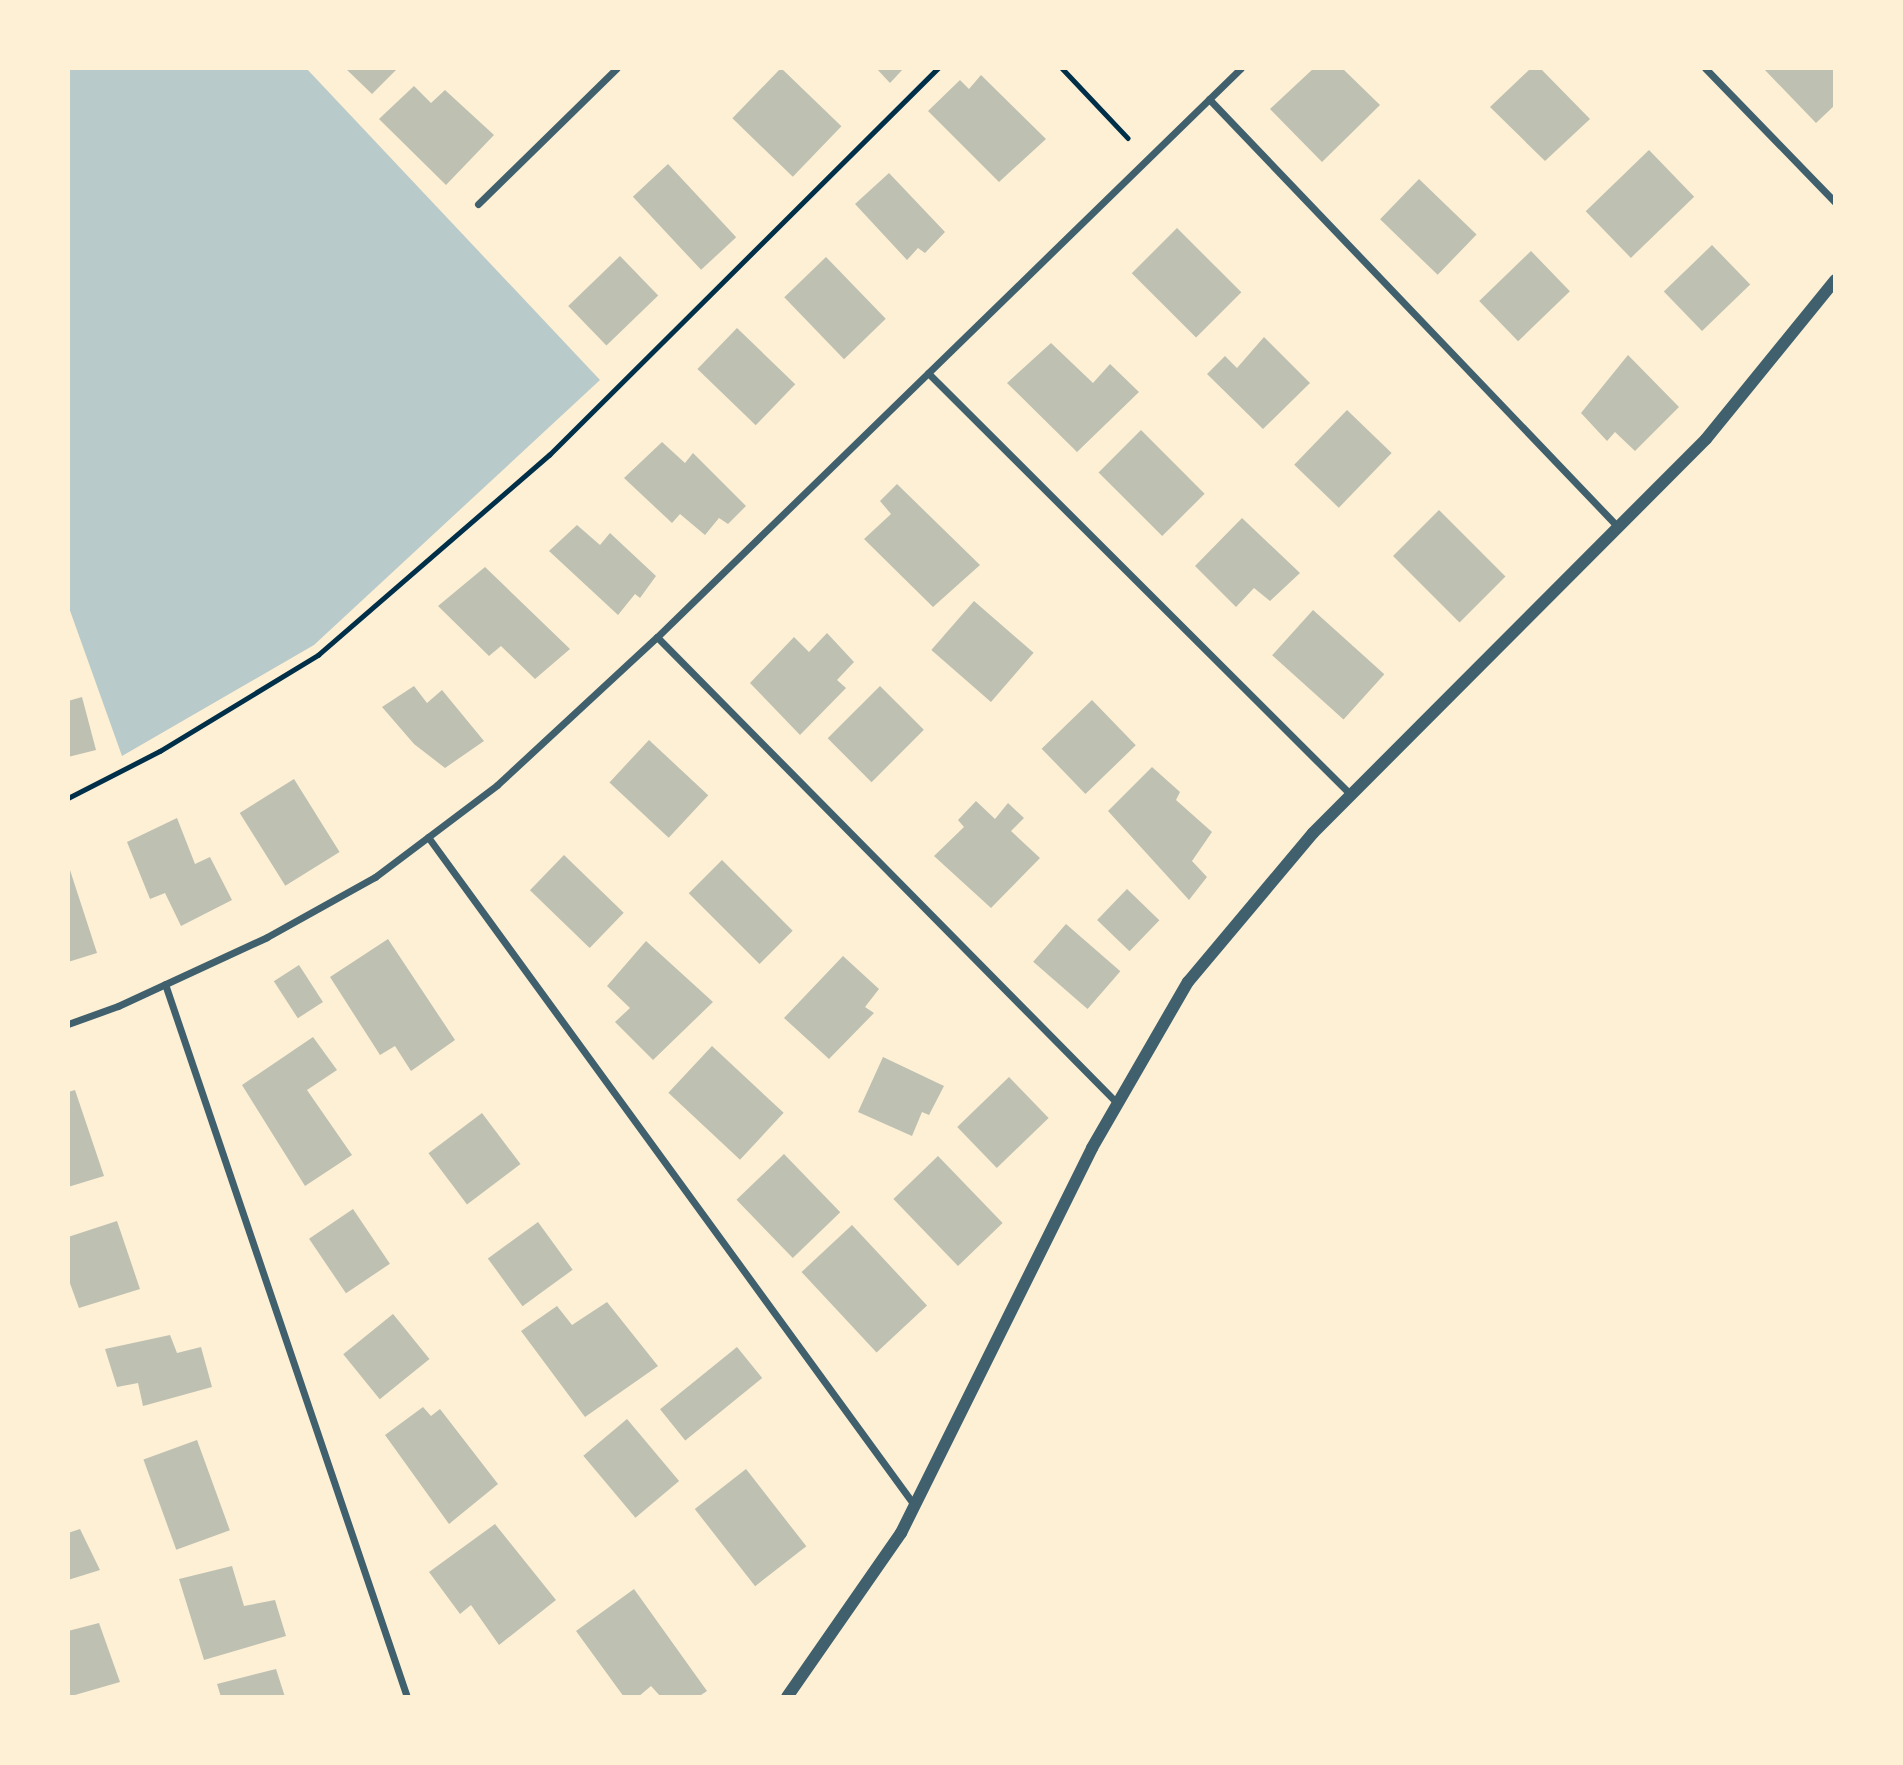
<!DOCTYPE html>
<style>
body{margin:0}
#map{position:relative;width:1903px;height:1765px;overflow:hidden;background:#fdf0d5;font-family:Helvetica,sans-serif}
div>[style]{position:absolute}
.green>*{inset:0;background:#b9caca}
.building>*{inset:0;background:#bec0b2;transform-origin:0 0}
.path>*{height:4.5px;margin:-2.25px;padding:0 2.25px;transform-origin:2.25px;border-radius:2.25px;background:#003049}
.minor>*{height:7px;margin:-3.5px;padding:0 3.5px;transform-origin:3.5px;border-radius:3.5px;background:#3f606c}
.tertiary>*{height:12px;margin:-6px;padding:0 6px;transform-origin:6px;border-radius:6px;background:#3f606c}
span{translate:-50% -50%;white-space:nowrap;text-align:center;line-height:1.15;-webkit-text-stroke:5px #fdf0d5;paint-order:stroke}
.frame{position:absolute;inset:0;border:70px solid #fdf0d5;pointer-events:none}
</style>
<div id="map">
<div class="green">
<i style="clip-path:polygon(68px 68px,306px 68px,600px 380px,314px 645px,122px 756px,68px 605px)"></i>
</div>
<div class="building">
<i style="clip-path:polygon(345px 68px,398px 68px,372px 94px)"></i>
<i style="left:781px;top:68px;width:84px;height:70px;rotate:44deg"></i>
<i style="clip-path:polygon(876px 68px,904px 68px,890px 83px)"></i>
<i style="clip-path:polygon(1314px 68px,1342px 68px,1380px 105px,1322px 162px,1270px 109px)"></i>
<i style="clip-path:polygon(1531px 68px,1540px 68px,1590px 119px,1545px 161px,1490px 107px)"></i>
<i style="clip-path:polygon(1763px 68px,1835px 68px,1835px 105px,1816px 123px)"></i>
<i style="clip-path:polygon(981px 75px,1046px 139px,999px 182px,928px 111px,960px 80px,969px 89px)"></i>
<i style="clip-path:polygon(414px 86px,431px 103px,445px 90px,494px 135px,446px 185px,379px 119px)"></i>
<i style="left:1649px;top:150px;width:65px;height:88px;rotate:46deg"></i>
<i style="left:668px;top:164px;width:100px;height:48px;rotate:47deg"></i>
<i style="clip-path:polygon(889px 173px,945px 232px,925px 253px,918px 248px,907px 260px,855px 204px)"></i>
<i style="left:1419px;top:179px;width:80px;height:56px;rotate:44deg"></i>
<i style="left:1177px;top:228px;width:91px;height:64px;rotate:45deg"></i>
<i style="left:1712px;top:245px;width:55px;height:67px;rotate:46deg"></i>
<i style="left:1531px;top:251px;width:56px;height:72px;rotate:46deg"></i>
<i style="left:620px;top:256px;width:55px;height:72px;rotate:46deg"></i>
<i style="left:826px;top:257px;width:86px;height:58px;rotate:46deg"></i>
<i style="left:737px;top:328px;width:81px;height:57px;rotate:44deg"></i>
<i style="clip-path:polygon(1264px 337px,1310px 383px,1263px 429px,1207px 374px,1225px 356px,1237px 368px)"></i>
<i style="clip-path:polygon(1051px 343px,1093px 383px,1110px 364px,1139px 392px,1077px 452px,1007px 383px)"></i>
<i style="clip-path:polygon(1628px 355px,1679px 407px,1635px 451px,1615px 432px,1607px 441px,1581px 413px)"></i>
<i style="left:1347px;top:410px;width:62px;height:76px;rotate:44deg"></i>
<i style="left:1141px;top:430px;width:90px;height:60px;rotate:45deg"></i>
<i style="clip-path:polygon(662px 442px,685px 463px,693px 453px,746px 506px,728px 524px,719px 518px,705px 535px,680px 514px,672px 523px,624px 478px)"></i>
<i style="clip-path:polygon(897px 484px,980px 565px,933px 607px,864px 539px,891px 514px,880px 501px)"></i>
<i style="left:1439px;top:510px;width:94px;height:65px;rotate:45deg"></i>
<i style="clip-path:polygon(1242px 518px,1300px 573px,1270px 601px,1254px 588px,1236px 607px,1195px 566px)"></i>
<i style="clip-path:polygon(577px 525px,600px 545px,610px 533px,656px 576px,640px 598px,635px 594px,618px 615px,549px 551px)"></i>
<i style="clip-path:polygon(485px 567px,570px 649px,535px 679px,501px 646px,489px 656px,438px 606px)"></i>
<i style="left:974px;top:601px;width:79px;height:65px;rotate:41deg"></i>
<i style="left:1313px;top:610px;width:96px;height:61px;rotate:42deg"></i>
<i style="clip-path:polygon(827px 633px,854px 662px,837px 680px,846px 688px,800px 735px,750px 683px,794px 637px,809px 652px)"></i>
<i style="clip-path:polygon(414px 686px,427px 703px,442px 690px,484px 741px,445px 768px,414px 744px,382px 707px)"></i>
<i style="left:880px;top:686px;width:62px;height:74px;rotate:45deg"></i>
<i style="clip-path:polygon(82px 697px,96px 750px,68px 757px,68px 701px)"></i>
<i style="left:1092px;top:700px;width:63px;height:70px;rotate:46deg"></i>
<i style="left:649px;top:740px;width:81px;height:58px;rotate:43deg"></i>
<i style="clip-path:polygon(1152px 767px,1180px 792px,1176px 800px,1212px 832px,1192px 861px,1207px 877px,1189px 900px,1108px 811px)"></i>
<i style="left:294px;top:779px;width:86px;height:64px;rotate:58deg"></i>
<i style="clip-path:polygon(976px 801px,995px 819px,1008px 803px,1024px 818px,1011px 831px,1040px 858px,991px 908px,934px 856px,964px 827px,958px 820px)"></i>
<i style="clip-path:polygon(177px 818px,195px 864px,210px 857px,232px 900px,181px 926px,165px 893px,150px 899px,127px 842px)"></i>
<i style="left:564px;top:855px;width:83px;height:49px;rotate:44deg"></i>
<i style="left:722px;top:860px;width:100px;height:47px;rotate:45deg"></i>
<i style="clip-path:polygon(69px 867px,97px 953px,68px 962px,68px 868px)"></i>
<i style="left:1127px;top:889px;width:45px;height:43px;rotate:44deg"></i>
<i style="left:1066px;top:924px;width:72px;height:50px;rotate:41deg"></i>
<i style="clip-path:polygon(388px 939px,455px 1040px,411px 1071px,395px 1046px,380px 1055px,330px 977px)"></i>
<i style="clip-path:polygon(646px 941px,713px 1002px,653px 1060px,615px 1022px,630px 1008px,607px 986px)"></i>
<i style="clip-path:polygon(843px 956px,879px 989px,865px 1007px,874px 1013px,829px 1059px,784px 1018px)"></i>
<i style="left:299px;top:965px;width:44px;height:30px;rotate:57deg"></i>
<i style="clip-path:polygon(313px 1037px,337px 1070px,307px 1090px,352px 1155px,305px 1186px,242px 1085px)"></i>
<i style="left:712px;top:1046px;width:98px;height:64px;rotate:43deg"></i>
<i style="clip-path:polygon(883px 1057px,944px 1086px,929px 1115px,922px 1112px,912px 1136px,858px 1112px)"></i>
<i style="left:1009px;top:1077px;width:57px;height:72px;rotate:46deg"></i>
<i style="clip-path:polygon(75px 1090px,104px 1176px,68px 1187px,68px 1092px)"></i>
<i style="left:482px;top:1113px;width:64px;height:67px;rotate:53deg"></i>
<i style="left:784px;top:1154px;width:81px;height:66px;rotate:46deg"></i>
<i style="left:938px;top:1156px;width:93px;height:62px;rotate:46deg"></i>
<i style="left:353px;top:1209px;width:66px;height:53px;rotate:56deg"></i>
<i style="clip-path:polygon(117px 1221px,140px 1289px,79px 1308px,68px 1278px,68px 1237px)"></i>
<i style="left:538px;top:1222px;width:59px;height:62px;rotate:54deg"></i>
<i style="left:852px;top:1225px;width:110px;height:69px;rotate:47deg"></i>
<i style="clip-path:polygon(607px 1302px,658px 1366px,585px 1417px,521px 1331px,557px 1306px,572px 1325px)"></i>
<i style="left:393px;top:1314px;width:58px;height:64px;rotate:51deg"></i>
<i style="clip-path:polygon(170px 1335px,177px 1353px,201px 1347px,212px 1387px,143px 1406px,138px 1383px,117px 1387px,105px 1349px)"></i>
<i style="left:737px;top:1347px;width:40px;height:99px;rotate:51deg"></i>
<i style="clip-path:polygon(423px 1407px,431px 1416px,440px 1409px,498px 1484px,449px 1524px,385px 1435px)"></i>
<i style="left:627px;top:1419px;width:81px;height:57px;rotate:50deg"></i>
<i style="left:197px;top:1440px;width:96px;height:57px;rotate:70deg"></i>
<i style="left:746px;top:1469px;width:98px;height:65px;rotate:52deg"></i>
<i style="clip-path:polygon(495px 1524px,556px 1600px,499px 1645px,471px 1605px,460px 1614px,429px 1572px)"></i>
<i style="clip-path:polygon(80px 1529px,100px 1570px,68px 1580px,68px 1533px)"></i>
<i style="clip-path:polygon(232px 1566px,244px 1606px,275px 1600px,286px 1636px,204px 1660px,179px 1579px)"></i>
<i style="clip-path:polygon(634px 1589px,707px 1691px,698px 1697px,661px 1697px,651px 1686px,638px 1697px,624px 1697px,576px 1631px)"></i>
<i style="clip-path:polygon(99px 1623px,120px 1682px,68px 1697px,68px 1631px)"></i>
<i style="clip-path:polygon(276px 1669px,285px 1697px,221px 1697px,217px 1684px)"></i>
</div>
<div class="path">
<i style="left:1062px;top:68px;width:96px;rotate:46.7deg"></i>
<i style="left:68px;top:798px;width:103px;rotate:-27.1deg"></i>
<i style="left:160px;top:751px;width:185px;rotate:-31.3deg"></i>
<i style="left:318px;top:655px;width:306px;rotate:-40.9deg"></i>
<i style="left:549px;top:455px;width:549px;rotate:-44.85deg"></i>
</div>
<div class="minor">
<i style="left:1705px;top:68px;width:187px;rotate:45.9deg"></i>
<i style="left:1209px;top:99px;width:592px;rotate:46.3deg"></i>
<i style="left:478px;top:204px;width:194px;rotate:-44.4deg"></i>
<i style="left:928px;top:373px;width:598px;rotate:44.93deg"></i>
<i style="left:657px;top:637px;width:655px;rotate:45.37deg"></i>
<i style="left:428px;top:837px;width:827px;rotate:53.95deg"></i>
<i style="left:165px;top:984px;width:753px;rotate:71.25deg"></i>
<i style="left:68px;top:1024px;width:53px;rotate:-19.8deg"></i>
<i style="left:118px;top:1006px;width:164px;rotate:-24.8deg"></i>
<i style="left:267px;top:937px;width:124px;rotate:-29.1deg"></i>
<i style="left:375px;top:877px;width:153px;rotate:-37deg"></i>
<i style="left:497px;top:785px;width:218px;rotate:-42.8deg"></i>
<i style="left:657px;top:637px;width:815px;rotate:-44.25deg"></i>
</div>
<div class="tertiary">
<i style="left:787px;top:1697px;width:200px;rotate:-55.2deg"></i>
<i style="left:901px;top:1533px;width:430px;rotate:-63.6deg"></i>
<i style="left:1092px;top:1148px;width:192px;rotate:-60deg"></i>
<i style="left:1188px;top:982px;width:194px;rotate:-50deg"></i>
<i style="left:1313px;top:833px;width:556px;rotate:-45.07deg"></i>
<i style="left:1706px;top:439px;width:205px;rotate:-50.9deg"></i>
</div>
<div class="frame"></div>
</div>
